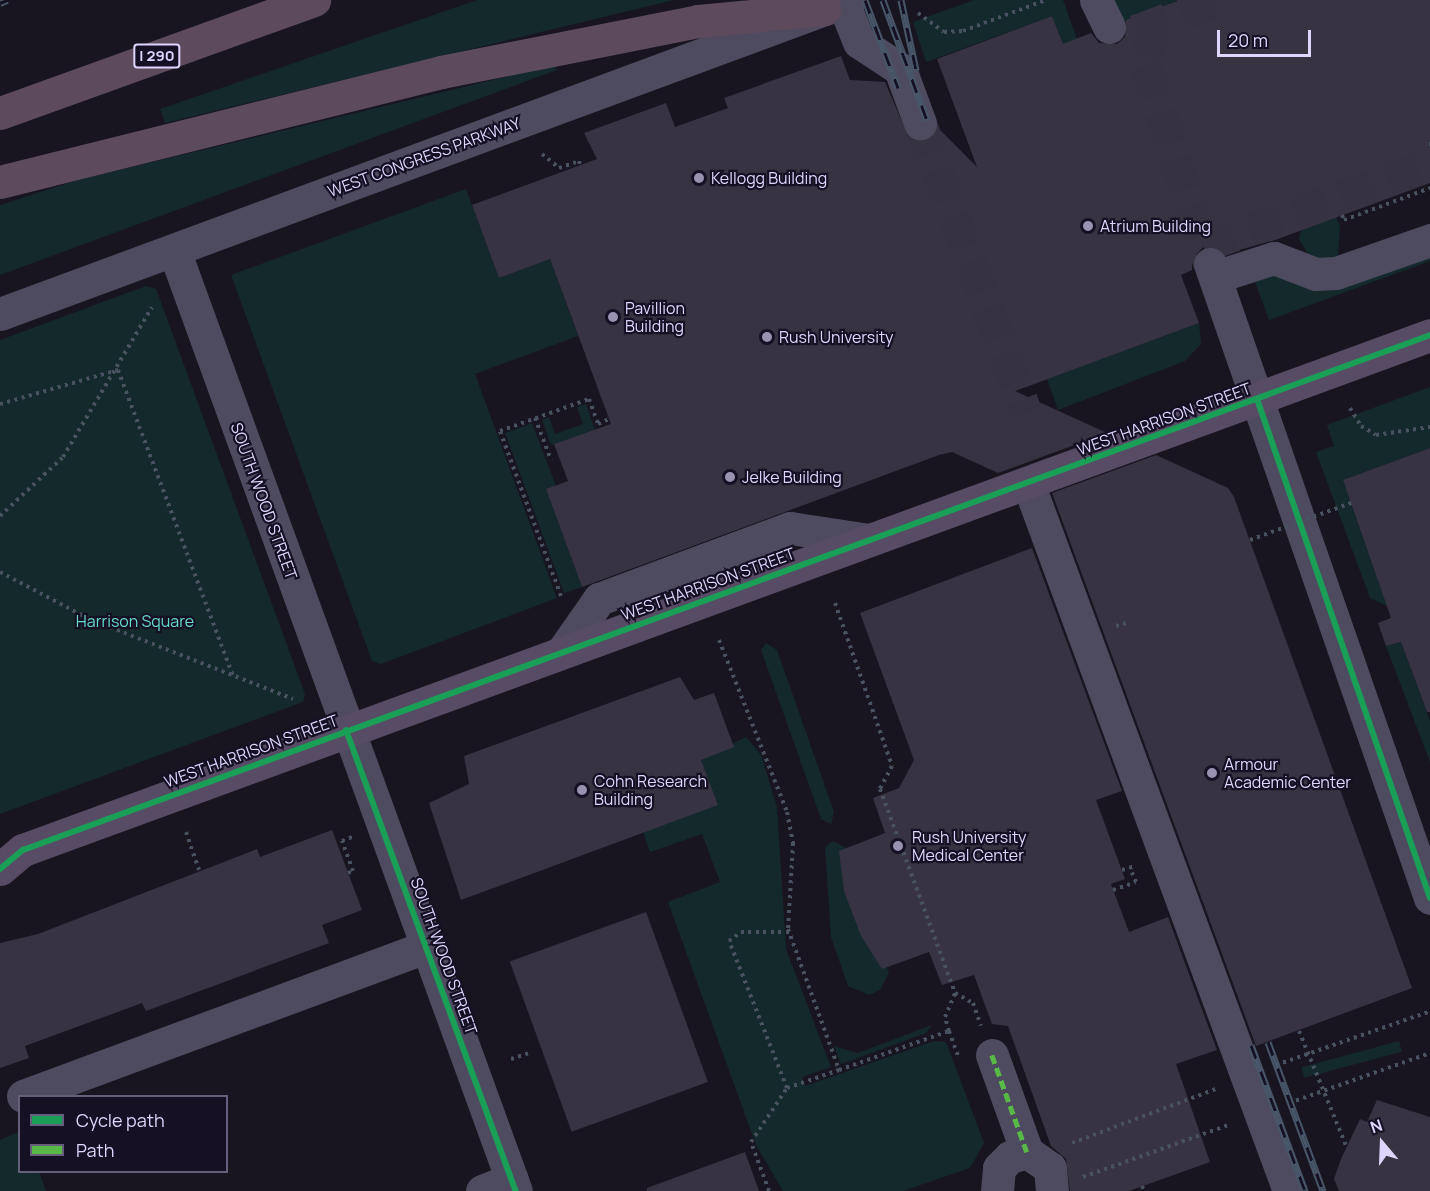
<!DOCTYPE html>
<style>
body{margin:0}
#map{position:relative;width:1430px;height:1191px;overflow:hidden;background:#181520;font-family:Manrope,sans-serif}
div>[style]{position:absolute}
.green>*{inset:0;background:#14292c;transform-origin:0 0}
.building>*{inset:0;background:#373342;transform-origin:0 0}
.minor-tunnel>*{height:33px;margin-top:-16.5px;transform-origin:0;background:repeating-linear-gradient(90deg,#363241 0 33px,transparent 0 49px)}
.path>*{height:4px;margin-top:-2px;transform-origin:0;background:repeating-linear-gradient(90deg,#495261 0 3px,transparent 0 7.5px)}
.minor>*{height:33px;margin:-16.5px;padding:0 16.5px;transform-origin:16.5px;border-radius:16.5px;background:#4e4b60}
.major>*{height:33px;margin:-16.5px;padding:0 16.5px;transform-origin:16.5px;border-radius:16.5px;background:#584b65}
.highway>*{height:33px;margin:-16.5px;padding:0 16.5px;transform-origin:16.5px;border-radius:16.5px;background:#5d4b5d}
.rail>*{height:7px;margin-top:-3.5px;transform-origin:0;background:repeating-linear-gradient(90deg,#161025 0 14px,#485669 0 28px);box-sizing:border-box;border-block:2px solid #485669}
.path-bridge>*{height:4px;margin-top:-2px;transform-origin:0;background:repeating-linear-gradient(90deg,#495261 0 3px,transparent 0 7.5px)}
.quiet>*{height:4.5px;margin-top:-2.25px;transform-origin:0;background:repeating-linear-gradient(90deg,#58b947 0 9px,transparent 0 13.5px)}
.cycleway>*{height:6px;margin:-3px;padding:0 3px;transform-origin:3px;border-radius:3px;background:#1a9f57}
.dots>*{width:16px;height:16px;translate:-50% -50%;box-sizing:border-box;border:3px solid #161025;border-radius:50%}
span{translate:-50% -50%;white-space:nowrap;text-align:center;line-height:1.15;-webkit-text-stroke:4.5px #161025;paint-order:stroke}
.shield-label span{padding:2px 4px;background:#161025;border:2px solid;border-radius:4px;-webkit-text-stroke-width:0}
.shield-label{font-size:15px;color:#dfd6fd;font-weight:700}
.street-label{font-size:16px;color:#dfd6fd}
.poi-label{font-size:16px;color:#dfd6fd}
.left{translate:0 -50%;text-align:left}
.park-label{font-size:16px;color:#65d9cc}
.legend{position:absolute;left:18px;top:1095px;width:210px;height:78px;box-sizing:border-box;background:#161025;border:2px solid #665f7b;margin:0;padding:8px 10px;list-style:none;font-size:18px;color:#dfd6fd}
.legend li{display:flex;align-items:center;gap:12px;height:30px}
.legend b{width:30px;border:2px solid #665f7b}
.north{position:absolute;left:1352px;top:1113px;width:60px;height:60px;-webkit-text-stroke:4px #161025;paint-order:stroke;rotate:341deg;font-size:16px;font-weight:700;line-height:24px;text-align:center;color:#dfd6fd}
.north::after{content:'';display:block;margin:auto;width:21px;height:27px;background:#dfd6fd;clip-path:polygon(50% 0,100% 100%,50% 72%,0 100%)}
.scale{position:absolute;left:1217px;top:30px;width:94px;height:27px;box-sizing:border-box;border:3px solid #dfd6fd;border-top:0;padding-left:8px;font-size:18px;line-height:21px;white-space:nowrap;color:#dfd6fd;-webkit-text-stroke:4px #161025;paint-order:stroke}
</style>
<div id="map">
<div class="green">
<i style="clip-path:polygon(477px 0,674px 0,165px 123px,160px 109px)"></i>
<i style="clip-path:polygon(974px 0,1063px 0,1077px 39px,1063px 44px,1052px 16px,926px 62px,913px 22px)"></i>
<i style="clip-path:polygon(1107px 0,1179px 0,1121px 22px)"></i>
<i style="clip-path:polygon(554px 65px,557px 70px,0 275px,0 205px,78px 180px)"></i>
<i style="clip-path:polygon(466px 189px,499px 278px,550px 259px,578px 336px,475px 374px,557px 598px,381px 664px,372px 661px,231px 275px)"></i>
<i style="clip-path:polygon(1333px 209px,1340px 227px,1338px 256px,1326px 262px,1308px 254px,1299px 239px,1302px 225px)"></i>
<i style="clip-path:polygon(1430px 250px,1430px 261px,1269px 320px,1254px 279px)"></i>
<i style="clip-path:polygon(146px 286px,156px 289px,159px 297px,305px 694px,303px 702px,0 814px,0 340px)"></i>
<i style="clip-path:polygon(1199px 323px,1201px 344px,1185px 361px,1058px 410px,1047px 379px)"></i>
<i style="clip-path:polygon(1430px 387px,1430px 448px,1343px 480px,1387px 606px,1370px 598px,1316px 452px,1334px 446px,1327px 425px)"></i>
<i style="clip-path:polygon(586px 404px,595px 430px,551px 445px,542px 420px,549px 417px,555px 434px,583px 424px,577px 407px)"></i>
<i style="clip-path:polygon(532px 423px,556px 486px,546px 489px,582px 587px,564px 593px,505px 433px)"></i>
<i style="clip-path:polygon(1401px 642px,1430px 721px,1430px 762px,1386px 646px)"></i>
<i style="clip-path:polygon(766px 643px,777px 650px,834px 812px,831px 824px,821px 819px,761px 650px)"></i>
<i style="clip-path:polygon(746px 737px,761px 755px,777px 807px,786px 949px,831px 1067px,802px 1077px,805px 1086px,934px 1041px,946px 1042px,984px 1143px,970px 1168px,903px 1191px,783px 1191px,756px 1145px,668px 902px,720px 882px,702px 834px,650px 852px,643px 832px,717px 805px,701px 760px)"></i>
<i style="clip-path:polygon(833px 841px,846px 848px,889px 973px,880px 990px,869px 995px,848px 986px,831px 937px,825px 847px)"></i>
<i style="clip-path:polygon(932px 1025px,926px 1033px,841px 1064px,834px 1046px,858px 1053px)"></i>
<i style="left:1399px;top:1041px;width:11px;height:101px;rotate:75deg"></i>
<i style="clip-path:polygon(19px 1132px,20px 1172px,39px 1172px,46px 1191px,0 1191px,0 1140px)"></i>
</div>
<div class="building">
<i style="clip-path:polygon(1180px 0,1430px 0,1430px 183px,1275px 240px,1225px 254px,1214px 246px,1203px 247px,1192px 260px,1192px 270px,1181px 275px,1199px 323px,1015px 391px,1107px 433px,998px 473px,952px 452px,939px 455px,582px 587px,546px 489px,568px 481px,554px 444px,611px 424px,550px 259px,499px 278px,472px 205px,597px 159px,584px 133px,666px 103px,675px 127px,728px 108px,724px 98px,841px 56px,850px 80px,885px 82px,909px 138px,926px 141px,938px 128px,977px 167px,937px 59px,1052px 16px,1063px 44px,1091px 33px,1099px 43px,1117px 44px,1125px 37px,1126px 20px)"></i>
<i style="clip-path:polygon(1430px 448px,1430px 712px,1427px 712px,1401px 642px,1386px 646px,1378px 623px,1391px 618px,1343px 480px)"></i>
<i style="clip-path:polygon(1156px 455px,1228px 488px,1234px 497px,1412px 988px,1256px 1046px,1052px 493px)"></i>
<i style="clip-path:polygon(1032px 548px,1122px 791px,1096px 800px,1125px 879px,1111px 884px,1129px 932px,1168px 917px,1217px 1050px,1176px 1064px,1210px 1162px,1129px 1191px,1070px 1191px,1066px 1159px,1051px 1146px,1008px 1026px,992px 1024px,974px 975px,942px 985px,929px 952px,882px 969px,861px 936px,844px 891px,839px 851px,885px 833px,873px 798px,899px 788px,914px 760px,860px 613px)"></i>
<i style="clip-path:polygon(680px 677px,694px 700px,714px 693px,734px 747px,701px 760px,718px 805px,461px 900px,429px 803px,469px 784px,464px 756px)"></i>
<i style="clip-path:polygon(332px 830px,362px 910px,322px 925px,329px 943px,146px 1011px,142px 1003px,25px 1046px,29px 1058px,0 1068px,0 943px,38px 934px,257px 849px,260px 857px)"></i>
<i style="left:646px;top:912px;width:181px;height:145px;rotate:70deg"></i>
<i style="clip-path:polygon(1377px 1100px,1430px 1117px,1430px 1191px,1339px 1191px,1334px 1179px,1341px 1159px,1360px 1119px,1367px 1122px)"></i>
<i style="clip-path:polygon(745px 1152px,759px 1191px,647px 1191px,647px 1188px)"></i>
</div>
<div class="minor-tunnel">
<i style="left:1155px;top:24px;width:42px;rotate:103.7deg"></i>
<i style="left:1145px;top:65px;width:209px;rotate:71.9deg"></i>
<i style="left:1136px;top:31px;width:89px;rotate:-20.5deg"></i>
<i style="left:920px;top:123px;width:309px;rotate:69.9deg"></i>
<i style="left:1203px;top:246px;width:241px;rotate:-19.9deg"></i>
</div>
<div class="path">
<i style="left:918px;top:13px;width:32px;rotate:36deg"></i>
<i style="left:944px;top:32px;width:19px;rotate:-3deg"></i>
<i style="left:963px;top:31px;width:89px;rotate:-20.5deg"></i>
<i style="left:1429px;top:144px;width:1px"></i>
<i style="left:542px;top:154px;width:22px;rotate:39deg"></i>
<i style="left:559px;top:168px;width:21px;rotate:-19deg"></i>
<i style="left:579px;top:161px;width:4px;rotate:76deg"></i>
<i style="left:1342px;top:215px;width:5px;rotate:68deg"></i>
<i style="left:1344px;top:220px;width:92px;rotate:-20.4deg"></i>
<i style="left:0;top:404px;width:123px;rotate:-16.1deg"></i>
<i style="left:118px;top:370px;width:327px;rotate:69.4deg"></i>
<i style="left:1350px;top:408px;width:21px;rotate:59deg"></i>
<i style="left:1361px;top:426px;width:17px;rotate:31deg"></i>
<i style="left:1376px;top:435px;width:55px;rotate:-8.4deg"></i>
<i style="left:535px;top:418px;width:45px;rotate:69.1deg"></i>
<i style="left:0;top:516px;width:86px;rotate:-43.1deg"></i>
<i style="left:63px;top:457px;width:174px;rotate:-59.3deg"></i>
<i style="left:0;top:572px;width:101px;rotate:27.8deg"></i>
<i style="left:89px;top:619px;width:219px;rotate:21.4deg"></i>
<i style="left:561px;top:596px;width:176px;rotate:-110.3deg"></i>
<i style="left:500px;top:431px;width:95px;rotate:-19.8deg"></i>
<i style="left:589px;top:399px;width:27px;rotate:70deg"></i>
<i style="left:598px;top:424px;width:12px;rotate:-24deg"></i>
<i style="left:835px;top:603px;width:173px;rotate:70.7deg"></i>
<i style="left:892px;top:766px;width:26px;rotate:118deg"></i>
<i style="left:880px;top:789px;width:217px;rotate:69.8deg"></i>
<i style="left:955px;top:993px;width:21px;rotate:29deg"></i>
<i style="left:973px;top:1003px;width:24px;rotate:71deg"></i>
<i style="left:1116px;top:626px;width:10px;rotate:-17deg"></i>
<i style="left:719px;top:640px;width:185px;rotate:68.4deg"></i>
<i style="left:787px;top:812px;width:32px;rotate:79deg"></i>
<i style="left:793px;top:843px;width:86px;rotate:93.3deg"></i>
<i style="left:788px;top:929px;width:150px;rotate:70.1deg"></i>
<i style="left:839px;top:1070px;width:117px;rotate:-19.5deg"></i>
<i style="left:949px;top:1031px;width:15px;rotate:-106deg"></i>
<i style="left:945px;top:1017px;width:26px;rotate:-67deg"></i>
<i style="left:186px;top:832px;width:40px;rotate:71.1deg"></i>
<i style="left:1122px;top:870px;width:14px;rotate:-17deg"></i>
<i style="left:348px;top:873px;width:5px;rotate:-22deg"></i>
<i style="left:353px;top:871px;width:32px;rotate:-110deg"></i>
<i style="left:342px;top:841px;width:11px;rotate:-22deg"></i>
<i style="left:1113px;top:890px;width:24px;rotate:-19deg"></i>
<i style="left:1136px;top:882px;width:15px;rotate:-113deg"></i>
<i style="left:949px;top:1031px;width:27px;rotate:70deg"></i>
<i style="left:511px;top:1059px;width:22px;rotate:-18deg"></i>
<i style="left:1276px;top:1065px;width:161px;rotate:-19.2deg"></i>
<i style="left:787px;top:1088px;width:158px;rotate:-111.5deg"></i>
<i style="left:729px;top:941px;width:15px;rotate:-37deg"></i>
<i style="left:741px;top:932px;width:48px"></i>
<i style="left:1289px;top:1103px;width:150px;rotate:-19.5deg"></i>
<i style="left:1072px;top:1143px;width:154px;rotate:-20.6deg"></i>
<i style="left:1083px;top:1177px;width:157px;rotate:-19.7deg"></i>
<i style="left:1142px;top:1186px;width:5px;rotate:68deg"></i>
<i style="left:769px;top:1191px;width:52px;rotate:-110.2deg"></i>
<i style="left:751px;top:1142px;width:65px;rotate:-56.3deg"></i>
<i style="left:787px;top:1088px;width:55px;rotate:-19.1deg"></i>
</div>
<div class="minor">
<i style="left:1096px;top:0;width:30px;rotate:64deg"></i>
<i style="left:843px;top:2px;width:43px;rotate:68.2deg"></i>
<i style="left:859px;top:42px;width:49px;rotate:33.4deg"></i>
<i style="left:900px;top:69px;width:58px;rotate:69.7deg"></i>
<i style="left:174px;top:250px;width:1001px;rotate:70.03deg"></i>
<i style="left:1210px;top:264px;width:671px;rotate:70.86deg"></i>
<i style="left:1215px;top:277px;width:62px;rotate:-17.9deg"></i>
<i style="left:1274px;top:258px;width:45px;rotate:20.9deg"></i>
<i style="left:1316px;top:274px;width:20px;rotate:-3deg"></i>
<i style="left:1336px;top:273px;width:100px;rotate:-19.3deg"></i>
<i style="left:0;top:314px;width:905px;rotate:-20.3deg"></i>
<i style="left:1028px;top:483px;width:755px;rotate:69.76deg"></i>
<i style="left:562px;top:652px;width:65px;rotate:-55.1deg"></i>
<i style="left:599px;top:599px;width:204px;rotate:-20.4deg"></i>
<i style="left:790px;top:528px;width:80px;rotate:8.6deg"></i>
<i style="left:992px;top:1055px;width:103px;rotate:70.2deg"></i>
<i style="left:23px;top:1096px;width:430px;rotate:-20.3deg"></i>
<i style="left:482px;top:1191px;width:32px;rotate:-22deg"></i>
<i style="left:997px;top:1191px;width:23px;rotate:-85deg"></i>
<i style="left:999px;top:1168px;width:16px;rotate:-45deg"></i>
<i style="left:1010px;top:1157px;width:18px;rotate:-16deg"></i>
<i style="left:1027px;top:1152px;width:28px;rotate:35deg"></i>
<i style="left:1050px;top:1168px;width:23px;rotate:85deg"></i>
</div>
<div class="major">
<i style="left:0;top:869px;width:30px;rotate:-40deg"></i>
<i style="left:23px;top:850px;width:1498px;rotate:-20.1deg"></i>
</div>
<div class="highway">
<i style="left:0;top:113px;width:334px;rotate:-19.8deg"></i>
<i style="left:0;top:182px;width:455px;rotate:-14deg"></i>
<i style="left:441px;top:72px;width:262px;rotate:-11.2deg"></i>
<i style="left:698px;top:21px;width:127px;rotate:-5.4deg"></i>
</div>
<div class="rail">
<i style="left:865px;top:0;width:94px;rotate:69.4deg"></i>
<i style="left:883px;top:0;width:128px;rotate:69.9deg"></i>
<i style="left:901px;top:0;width:72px;rotate:77.9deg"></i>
<i style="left:0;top:3px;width:8px;rotate:-23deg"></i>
<i style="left:1268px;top:1042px;width:159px;rotate:69.7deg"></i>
<i style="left:1251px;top:1045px;width:156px;rotate:69.7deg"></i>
</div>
<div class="path-bridge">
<i style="left:1250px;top:540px;width:108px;rotate:-20.1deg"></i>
<i style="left:1299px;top:1031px;width:126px;rotate:67.7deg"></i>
</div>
<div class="quiet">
<i style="left:992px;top:1055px;width:103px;rotate:70.2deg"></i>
</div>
<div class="cycleway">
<i style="left:1257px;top:399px;width:528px;rotate:70.88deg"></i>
<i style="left:346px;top:730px;width:491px;rotate:69.8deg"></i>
<i style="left:0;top:869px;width:30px;rotate:-40deg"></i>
<i style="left:23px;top:850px;width:1498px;rotate:-20.1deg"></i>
</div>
<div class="dots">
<i style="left:699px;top:178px;background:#9992b0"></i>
<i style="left:1088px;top:226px;background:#9992b0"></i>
<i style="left:613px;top:317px;background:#9992b0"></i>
<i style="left:767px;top:337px;background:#9992b0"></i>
<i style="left:730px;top:477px;background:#9992b0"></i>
<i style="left:1212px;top:773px;background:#9992b0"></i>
<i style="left:582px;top:790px;background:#9992b0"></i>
<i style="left:898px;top:846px;background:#9992b0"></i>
</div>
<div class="shield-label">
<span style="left:157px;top:56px">I 290</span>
</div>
<div class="street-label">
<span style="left:424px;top:157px;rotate:-20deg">WEST CONGRESS PARKWAY</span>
<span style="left:1164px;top:419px;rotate:-20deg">WEST HARRISON STREET</span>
<span style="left:264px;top:501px;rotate:70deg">SOUTH WOOD STREET</span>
<span style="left:708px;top:584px;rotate:-20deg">WEST HARRISON STREET</span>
<span style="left:251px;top:751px;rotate:-20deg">WEST HARRISON STREET</span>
<span style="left:444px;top:956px;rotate:70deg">SOUTH WOOD STREET</span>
</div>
<div class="poi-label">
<span class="left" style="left:711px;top:178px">Kellogg Building</span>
<span class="left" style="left:1100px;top:226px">Atrium Building</span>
<span class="left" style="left:625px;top:317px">Pavillion<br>Building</span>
<span class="left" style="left:779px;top:337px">Rush University</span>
<span class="left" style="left:742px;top:477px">Jelke Building</span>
<span class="left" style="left:1224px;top:773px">Armour<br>Academic Center</span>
<span class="left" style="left:594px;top:790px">Cohn Research<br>Building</span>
<span class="left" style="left:912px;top:846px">Rush University<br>Medical Center</span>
</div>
<div class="park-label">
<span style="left:135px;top:621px">Harrison Square</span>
</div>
<ul class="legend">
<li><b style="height:8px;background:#1a9f57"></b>Cycle path</li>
<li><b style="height:8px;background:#58b947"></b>Path</li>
</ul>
<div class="north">N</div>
<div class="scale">20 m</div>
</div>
